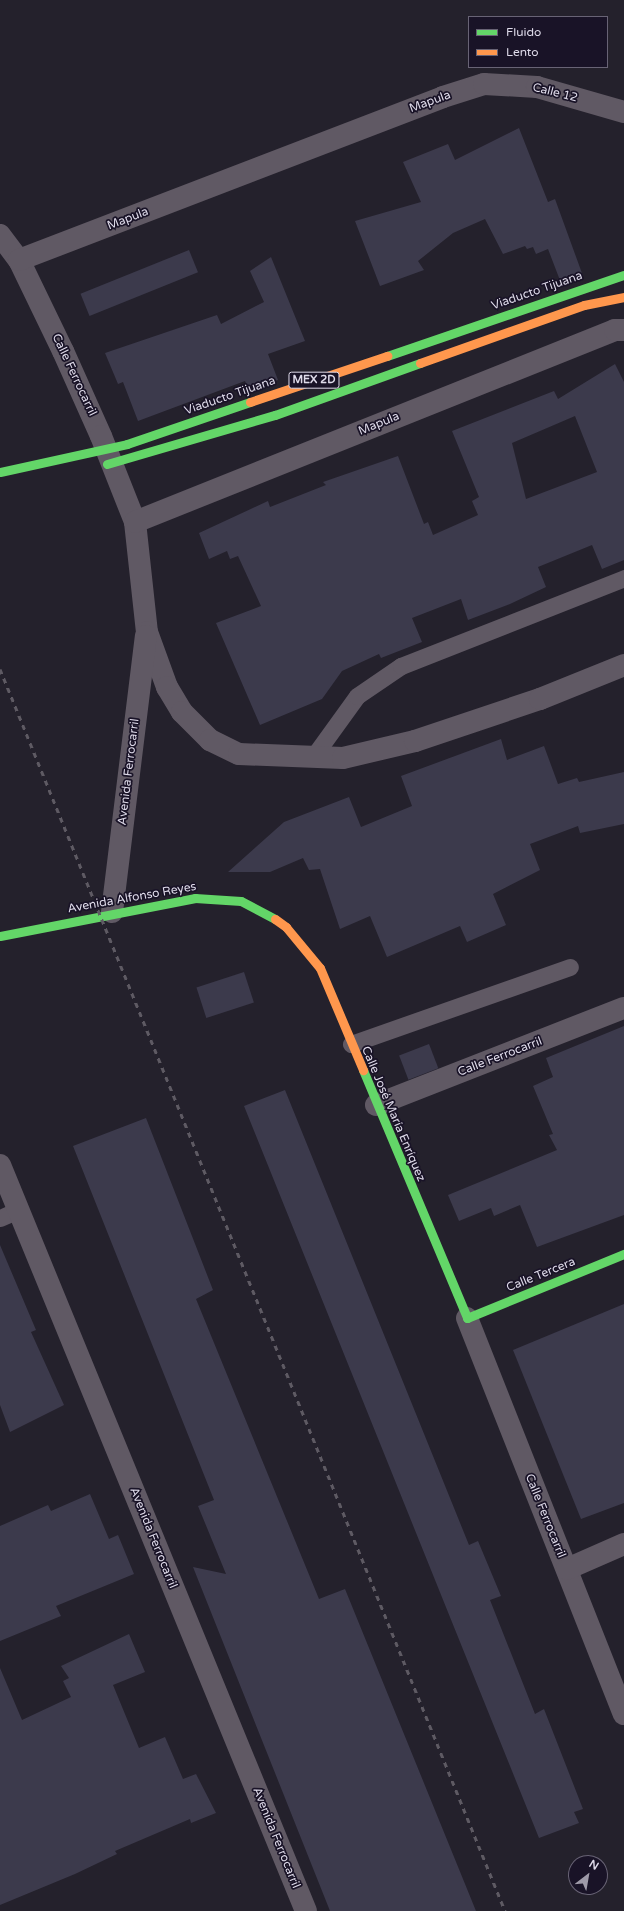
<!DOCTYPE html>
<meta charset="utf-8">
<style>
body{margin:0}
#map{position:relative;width:624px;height:1911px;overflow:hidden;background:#24212c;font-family:"Varela Round",sans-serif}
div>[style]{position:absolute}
.building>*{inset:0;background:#3c3a4c;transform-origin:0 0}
.lane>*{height:17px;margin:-8.5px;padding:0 8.5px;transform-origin:8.5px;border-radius:8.5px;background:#605964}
.street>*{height:22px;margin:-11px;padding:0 11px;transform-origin:11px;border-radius:11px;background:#605964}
.fast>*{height:9px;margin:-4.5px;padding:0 4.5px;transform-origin:4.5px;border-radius:4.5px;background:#63d668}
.slow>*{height:9px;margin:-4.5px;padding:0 4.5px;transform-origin:4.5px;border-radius:4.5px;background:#ff974d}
.rail>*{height:3px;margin-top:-1.5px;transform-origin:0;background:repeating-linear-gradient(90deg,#5e5a63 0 5px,transparent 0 10px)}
.fast-bridge>*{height:9px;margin:-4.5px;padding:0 4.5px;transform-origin:4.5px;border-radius:4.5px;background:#63d668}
.slow-bridge>*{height:9px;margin:-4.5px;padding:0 4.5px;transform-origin:4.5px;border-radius:4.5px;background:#ff974d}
span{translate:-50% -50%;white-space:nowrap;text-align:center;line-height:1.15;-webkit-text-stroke:3.5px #191327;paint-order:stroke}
.shield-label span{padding:1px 3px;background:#191327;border:1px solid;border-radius:3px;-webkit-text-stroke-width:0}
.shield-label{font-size:11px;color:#dfdbea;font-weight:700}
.street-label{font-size:12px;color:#dfdbea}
.legend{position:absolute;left:468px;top:16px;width:140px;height:52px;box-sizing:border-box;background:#191327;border:1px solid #686375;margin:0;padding:5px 7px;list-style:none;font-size:12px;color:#dfdbea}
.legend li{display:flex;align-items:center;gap:8px;height:20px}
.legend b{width:20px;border:1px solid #686375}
.north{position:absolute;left:568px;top:1855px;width:40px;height:40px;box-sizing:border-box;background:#191327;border:1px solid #686375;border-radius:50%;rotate:31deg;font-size:11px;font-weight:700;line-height:16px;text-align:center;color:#dfdbea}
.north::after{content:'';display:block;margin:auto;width:14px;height:18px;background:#9e9aa8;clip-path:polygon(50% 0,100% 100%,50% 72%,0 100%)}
</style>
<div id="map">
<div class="building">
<i style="clip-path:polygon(519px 128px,548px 202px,555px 199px,583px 276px,561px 283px,548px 249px,536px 254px,533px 247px,527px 249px,525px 246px,503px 254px,485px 219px,453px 233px,418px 261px,424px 270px,380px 286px,355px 221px,421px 202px,403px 162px,448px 144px,455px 160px)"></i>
<i style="left:189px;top:250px;width:24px;height:117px;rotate:68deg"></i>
<i style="clip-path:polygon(271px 257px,305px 341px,268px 354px,278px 380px,249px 389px,245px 381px,138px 421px,123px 382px,118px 384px,105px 353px,217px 315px,221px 324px,264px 302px,250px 271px)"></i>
<i style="clip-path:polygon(evenodd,615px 364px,624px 382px,624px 560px,602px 569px,592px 545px,538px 567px,546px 587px,510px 604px,468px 620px,461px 599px,412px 618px,422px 642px,381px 658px,379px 654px,342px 671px,322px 699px,260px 725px,216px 623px,261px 606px,238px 556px,230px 559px,227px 551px,209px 559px,199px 533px,268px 501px,270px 507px,326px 485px,323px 482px,398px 456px,424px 524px,428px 522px,433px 535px,478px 515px,472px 501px,479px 497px,452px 431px,554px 391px,558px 399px,615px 364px,575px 416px,597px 472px,526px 499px,512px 443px,575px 416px)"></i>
<i style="clip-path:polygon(501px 739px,507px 760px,544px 746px,558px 784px,577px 778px,579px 782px,624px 772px,624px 824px,580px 833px,578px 826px,530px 844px,540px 870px,493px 894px,506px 925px,467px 942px,460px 926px,387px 957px,370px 916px,340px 929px,320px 869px,309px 870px,303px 858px,270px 872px,228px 872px,284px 822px,349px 797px,361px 827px,412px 806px,401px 776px)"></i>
<i style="left:244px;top:972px;width:32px;height:50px;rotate:72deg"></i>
<i style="clip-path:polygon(624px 1026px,624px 1215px,537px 1247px,520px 1205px,494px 1216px,491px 1208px,459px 1221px,448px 1195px,557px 1150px,549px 1135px,553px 1134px,533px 1086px,553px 1077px,546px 1058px)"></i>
<i style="left:429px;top:1044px;width:26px;height:32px;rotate:69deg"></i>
<i style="clip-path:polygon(285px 1090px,469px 1545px,478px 1541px,501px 1596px,490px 1600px,535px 1714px,544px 1709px,583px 1809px,574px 1812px,579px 1823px,539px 1838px,244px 1106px)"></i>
<i style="clip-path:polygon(146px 1118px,213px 1290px,196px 1299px,319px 1599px,345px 1589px,476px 1911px,330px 1911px,193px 1567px,226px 1574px,198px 1506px,214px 1500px,73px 1146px)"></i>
<i style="clip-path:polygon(0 1245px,36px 1330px,31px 1332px,64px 1405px,10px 1432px,0 1405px)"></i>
<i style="clip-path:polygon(624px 1304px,624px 1503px,581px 1519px,513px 1350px)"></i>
<i style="clip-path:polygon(90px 1494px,109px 1539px,118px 1535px,134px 1574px,56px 1606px,61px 1616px,0 1641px,0 1526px,48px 1505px,51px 1511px)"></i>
<i style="clip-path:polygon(129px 1634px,145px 1672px,113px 1685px,139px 1748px,165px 1737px,183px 1779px,196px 1774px,216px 1813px,191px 1823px,190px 1819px,115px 1851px,117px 1854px,75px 1874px,0 1905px,0 1668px,22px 1720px,71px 1697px,63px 1681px,69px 1678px,61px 1666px)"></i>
</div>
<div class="lane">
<i style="left:313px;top:757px;width:75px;rotate:-54.2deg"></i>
<i style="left:357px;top:696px;width:53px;rotate:-34.3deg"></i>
<i style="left:401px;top:666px;width:240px;rotate:-21.5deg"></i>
<i style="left:351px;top:1044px;width:232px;rotate:-19.4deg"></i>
<i style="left:0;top:1218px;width:20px;rotate:-24deg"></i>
</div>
<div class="street">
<i style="left:0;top:235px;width:31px;rotate:53deg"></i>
<i style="left:19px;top:260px;width:101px;rotate:64.2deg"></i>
<i style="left:63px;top:351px;width:93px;rotate:65.9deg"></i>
<i style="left:101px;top:436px;width:92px;rotate:68.4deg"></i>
<i style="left:135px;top:522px;width:111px;rotate:83.8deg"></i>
<i style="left:147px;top:632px;width:59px;rotate:70deg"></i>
<i style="left:167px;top:687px;width:29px;rotate:59deg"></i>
<i style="left:182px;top:712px;width:40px;rotate:45deg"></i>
<i style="left:210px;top:740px;width:32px;rotate:26deg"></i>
<i style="left:239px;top:754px;width:104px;rotate:2.2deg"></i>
<i style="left:343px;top:758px;width:74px;rotate:-13.3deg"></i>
<i style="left:415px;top:741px;width:132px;rotate:-18.6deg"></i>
<i style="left:540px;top:699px;width:91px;rotate:-22deg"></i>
<i style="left:19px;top:260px;width:454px;rotate:-21deg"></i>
<i style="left:443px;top:97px;width:43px;rotate:-17.6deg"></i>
<i style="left:484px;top:84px;width:53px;rotate:3.2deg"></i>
<i style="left:537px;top:87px;width:91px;rotate:16deg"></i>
<i style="left:135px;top:522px;width:517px;rotate:-21.8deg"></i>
<i style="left:615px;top:330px;width:9px"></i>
<i style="left:112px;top:912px;width:278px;rotate:-83deg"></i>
<i style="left:376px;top:1105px;width:266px;rotate:-21.4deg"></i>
<i style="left:0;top:1165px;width:806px;rotate:67.7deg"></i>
<i style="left:467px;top:1318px;width:426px;rotate:68.4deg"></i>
<i style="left:567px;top:1569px;width:62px;rotate:-23.7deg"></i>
</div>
<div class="fast">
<i style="left:0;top:936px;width:199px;rotate:-11deg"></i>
<i style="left:195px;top:898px;width:46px;rotate:3.7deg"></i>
<i style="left:241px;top:901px;width:38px;rotate:28deg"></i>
<i style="left:363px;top:1070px;width:269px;rotate:67.2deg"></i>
<i style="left:467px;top:1318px;width:170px;rotate:-22.2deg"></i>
</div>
<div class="slow">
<i style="left:275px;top:919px;width:14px;rotate:36deg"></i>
<i style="left:286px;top:927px;width:53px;rotate:50.3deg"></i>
<i style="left:320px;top:968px;width:111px;rotate:67.1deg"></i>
</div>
<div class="rail">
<i style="left:0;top:669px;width:1341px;rotate:67.87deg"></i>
</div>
<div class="fast-bridge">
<i style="left:387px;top:356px;width:250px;rotate:-18.9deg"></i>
<i style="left:107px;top:464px;width:175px;rotate:-16.3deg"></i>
<i style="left:275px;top:415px;width:154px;rotate:-19.7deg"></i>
<i style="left:0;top:472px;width:130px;rotate:-12.4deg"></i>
<i style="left:127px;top:444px;width:130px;rotate:-18.9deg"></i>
</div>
<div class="slow-bridge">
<i style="left:420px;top:363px;width:174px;rotate:-19.5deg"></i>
<i style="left:584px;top:305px;width:41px;rotate:-11.3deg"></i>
<i style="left:250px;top:402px;width:145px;rotate:-18.6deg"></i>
</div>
<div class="shield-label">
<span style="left:314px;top:380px">MEX 2D</span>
</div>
<div class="street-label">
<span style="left:555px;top:93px;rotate:14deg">Calle 12</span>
<span style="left:430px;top:102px;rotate:-20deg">Mapula</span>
<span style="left:128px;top:219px;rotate:-21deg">Mapula</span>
<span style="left:537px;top:291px;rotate:-19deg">Viaducto Tijuana</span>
<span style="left:74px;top:375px;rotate:65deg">Calle Ferrocarril</span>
<span style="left:230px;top:396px;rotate:-19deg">Viaducto Tijuana</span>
<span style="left:379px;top:424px;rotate:-22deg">Mapula</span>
<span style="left:129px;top:772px;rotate:-83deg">Avenida Ferrocarril</span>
<span style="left:132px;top:898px;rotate:-10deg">Avenida Alfonso Reyes</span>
<span style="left:500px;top:1057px;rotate:-21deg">Calle Ferrocarril</span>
<span style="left:393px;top:1114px;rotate:67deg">Calle José María Enríquez</span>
<span style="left:541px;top:1275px;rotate:-22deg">Calle Tercera</span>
<span style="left:545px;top:1516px;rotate:68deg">Calle Ferrocarril</span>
<span style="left:153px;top:1538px;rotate:68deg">Avenida Ferrocarril</span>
<span style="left:276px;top:1838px;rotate:68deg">Avenida Ferrocarril</span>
</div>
<ul class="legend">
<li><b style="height:5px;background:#63d668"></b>Fluido</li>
<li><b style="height:5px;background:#ff974d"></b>Lento</li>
</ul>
<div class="north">N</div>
</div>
